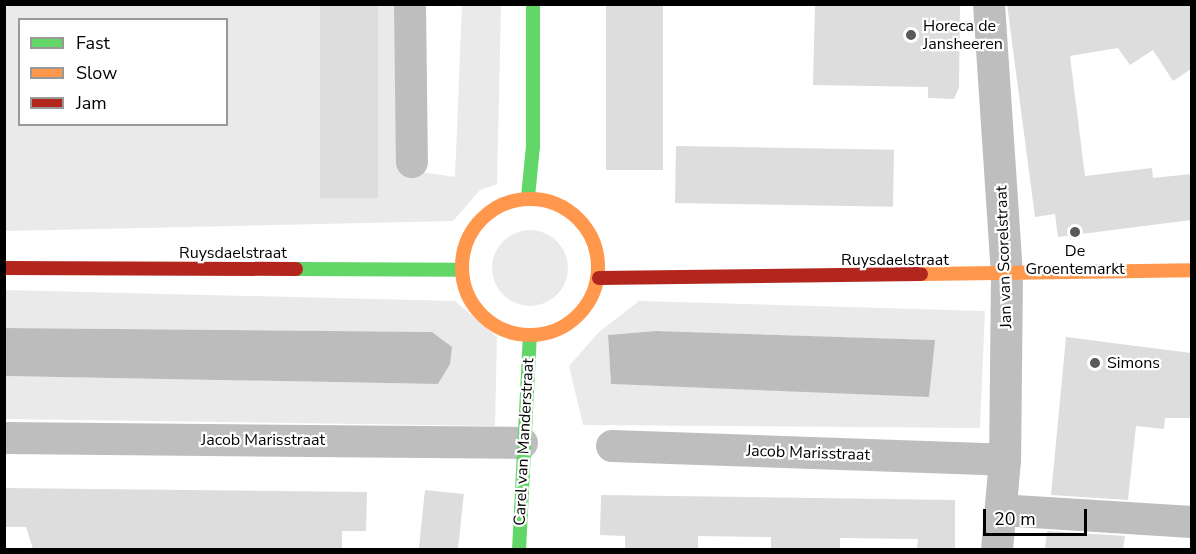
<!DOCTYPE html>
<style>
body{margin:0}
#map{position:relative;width:1196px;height:554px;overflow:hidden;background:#fff;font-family:"Nunito Sans",sans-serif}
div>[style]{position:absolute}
.green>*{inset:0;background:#eaeaea}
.round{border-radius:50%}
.water>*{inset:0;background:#bcbcbc}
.building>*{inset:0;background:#ddd;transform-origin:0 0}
.street>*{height:32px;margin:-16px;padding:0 16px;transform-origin:16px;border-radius:16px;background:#bebebe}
.fast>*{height:14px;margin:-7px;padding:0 7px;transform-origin:7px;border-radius:7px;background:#63d668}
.slow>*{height:14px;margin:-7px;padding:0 7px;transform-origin:7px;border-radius:7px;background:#ff974d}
.slow>.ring{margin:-7px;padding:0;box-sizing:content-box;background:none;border:14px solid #ff974d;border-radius:50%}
.jam>*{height:14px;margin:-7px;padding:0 7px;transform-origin:7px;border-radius:7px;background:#b3261e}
.dots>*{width:16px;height:16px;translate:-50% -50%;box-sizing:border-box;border:3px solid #fff;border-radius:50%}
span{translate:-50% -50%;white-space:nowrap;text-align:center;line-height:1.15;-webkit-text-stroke:4.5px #fff;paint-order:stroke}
.poi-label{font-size:16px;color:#000}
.left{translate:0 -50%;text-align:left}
.street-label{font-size:16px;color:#000}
.frame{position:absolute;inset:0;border:6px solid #000;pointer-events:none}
.legend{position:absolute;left:18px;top:18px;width:210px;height:108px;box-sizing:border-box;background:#fff;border:2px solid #999;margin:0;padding:8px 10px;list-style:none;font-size:18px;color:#000}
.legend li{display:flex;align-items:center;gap:12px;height:30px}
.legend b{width:30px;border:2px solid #999}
.scale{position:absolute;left:983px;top:509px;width:104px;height:27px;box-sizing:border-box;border:3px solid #000;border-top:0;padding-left:8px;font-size:18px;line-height:21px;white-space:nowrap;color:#000;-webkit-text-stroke:4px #fff;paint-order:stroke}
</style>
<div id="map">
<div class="green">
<i style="clip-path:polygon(evenodd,5px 5px,397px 5px,400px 169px,455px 177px,462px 5px,501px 5px,497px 184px,480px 190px,453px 221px,5px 231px,5px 5px,20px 20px,226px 20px,226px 124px,20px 124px,20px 20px)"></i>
<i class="round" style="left:492px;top:230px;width:76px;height:76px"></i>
<i style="clip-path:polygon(5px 290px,455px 301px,497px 337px,495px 426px,5px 419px,5px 376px,437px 384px,431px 332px,5px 328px)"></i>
<i style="clip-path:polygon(evenodd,639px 301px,985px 311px,980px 428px,583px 425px,569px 366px,599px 332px,639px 301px,656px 331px,934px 340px,929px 396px,611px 384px,608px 335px,656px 331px)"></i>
</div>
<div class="water">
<i style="clip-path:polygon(5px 328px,432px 332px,452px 347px,450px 364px,438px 384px,5px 376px)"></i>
<i style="clip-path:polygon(656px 331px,935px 340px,929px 397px,611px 384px,608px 335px)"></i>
</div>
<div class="building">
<i style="left:320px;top:4px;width:58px;height:194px"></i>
<i style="left:606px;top:4px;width:57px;height:166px"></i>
<i style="clip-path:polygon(815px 4px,960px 4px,959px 87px,954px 99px,928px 98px,928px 87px,813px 85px)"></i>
<i style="clip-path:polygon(1007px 4px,1191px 4px,1191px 69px,1173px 81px,1153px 50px,1130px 65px,1118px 48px,1070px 56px,1085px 176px,1152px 168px,1153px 178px,1191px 174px,1191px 220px,1058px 237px,1055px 214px,1035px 217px)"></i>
<i style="left:676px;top:146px;width:218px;height:57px;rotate:1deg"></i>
<i style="clip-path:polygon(1066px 337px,1191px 353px,1191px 418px,1165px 418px,1164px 429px,1136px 426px,1128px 500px,1051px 495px)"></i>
<i style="clip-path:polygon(4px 488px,367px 492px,366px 531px,342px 531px,342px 549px,33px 549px,26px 527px,4px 527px)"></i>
<i style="left:425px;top:490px;width:39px;height:59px;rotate:6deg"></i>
<i style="clip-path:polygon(601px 495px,955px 500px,955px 549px,917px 549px,918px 539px,840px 538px,840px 549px,771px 549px,771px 537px,698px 536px,698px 549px,625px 549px,625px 536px,600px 535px)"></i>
<i style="clip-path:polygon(1047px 531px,1125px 536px,1123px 549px,1045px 549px)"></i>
</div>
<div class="street">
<i style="left:410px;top:4px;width:158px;rotate:89.3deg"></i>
<i style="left:989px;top:4px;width:272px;rotate:86.2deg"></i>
<i style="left:1007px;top:275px;width:185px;rotate:90.6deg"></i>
<i style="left:1005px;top:460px;width:90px;rotate:95.1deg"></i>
<i style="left:4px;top:438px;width:518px;rotate:0.55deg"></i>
<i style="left:612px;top:446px;width:393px;rotate:2deg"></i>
<i style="left:1001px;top:510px;width:191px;rotate:3.6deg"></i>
</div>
<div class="fast">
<i style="left:528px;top:197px;width:51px;rotate:-84.4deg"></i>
<i style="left:533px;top:146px;width:142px;rotate:-90deg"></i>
<i style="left:296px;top:269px;width:166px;rotate:0.3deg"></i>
<i style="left:519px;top:550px;width:215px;rotate:-87.1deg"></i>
</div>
<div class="slow">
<i class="ring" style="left:462px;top:199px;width:122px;height:122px"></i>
<i style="left:921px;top:274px;width:271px;rotate:-0.8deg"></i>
</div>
<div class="jam">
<i style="left:4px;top:268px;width:292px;rotate:0.2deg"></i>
<i style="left:599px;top:278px;width:322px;rotate:-0.7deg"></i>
</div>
<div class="dots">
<i style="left:911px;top:35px;background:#595959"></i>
<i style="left:1075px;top:232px;background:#595959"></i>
<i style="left:1095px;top:363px;background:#595959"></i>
</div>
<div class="poi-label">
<span class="left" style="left:923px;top:35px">Horeca de<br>Jansheeren</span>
<span style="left:1075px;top:260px">De<br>Groentemarkt</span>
<span class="left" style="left:1107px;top:363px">Simons</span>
</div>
<div class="street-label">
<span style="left:233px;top:253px">Ruysdaelstraat</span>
<span style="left:1004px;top:257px;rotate:-92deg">Jan van Scorelstraat</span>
<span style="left:895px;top:260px">Ruysdaelstraat</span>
<span style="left:263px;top:440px">Jacob Marisstraat</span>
<span style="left:524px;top:442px;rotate:-87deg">Carel van Manderstraat</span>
<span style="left:808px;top:453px;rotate:2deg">Jacob Marisstraat</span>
</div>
<div class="frame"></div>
<ul class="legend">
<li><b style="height:8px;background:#63d668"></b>Fast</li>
<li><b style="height:8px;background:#ff974d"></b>Slow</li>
<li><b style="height:8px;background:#b3261e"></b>Jam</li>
</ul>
<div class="scale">20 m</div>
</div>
